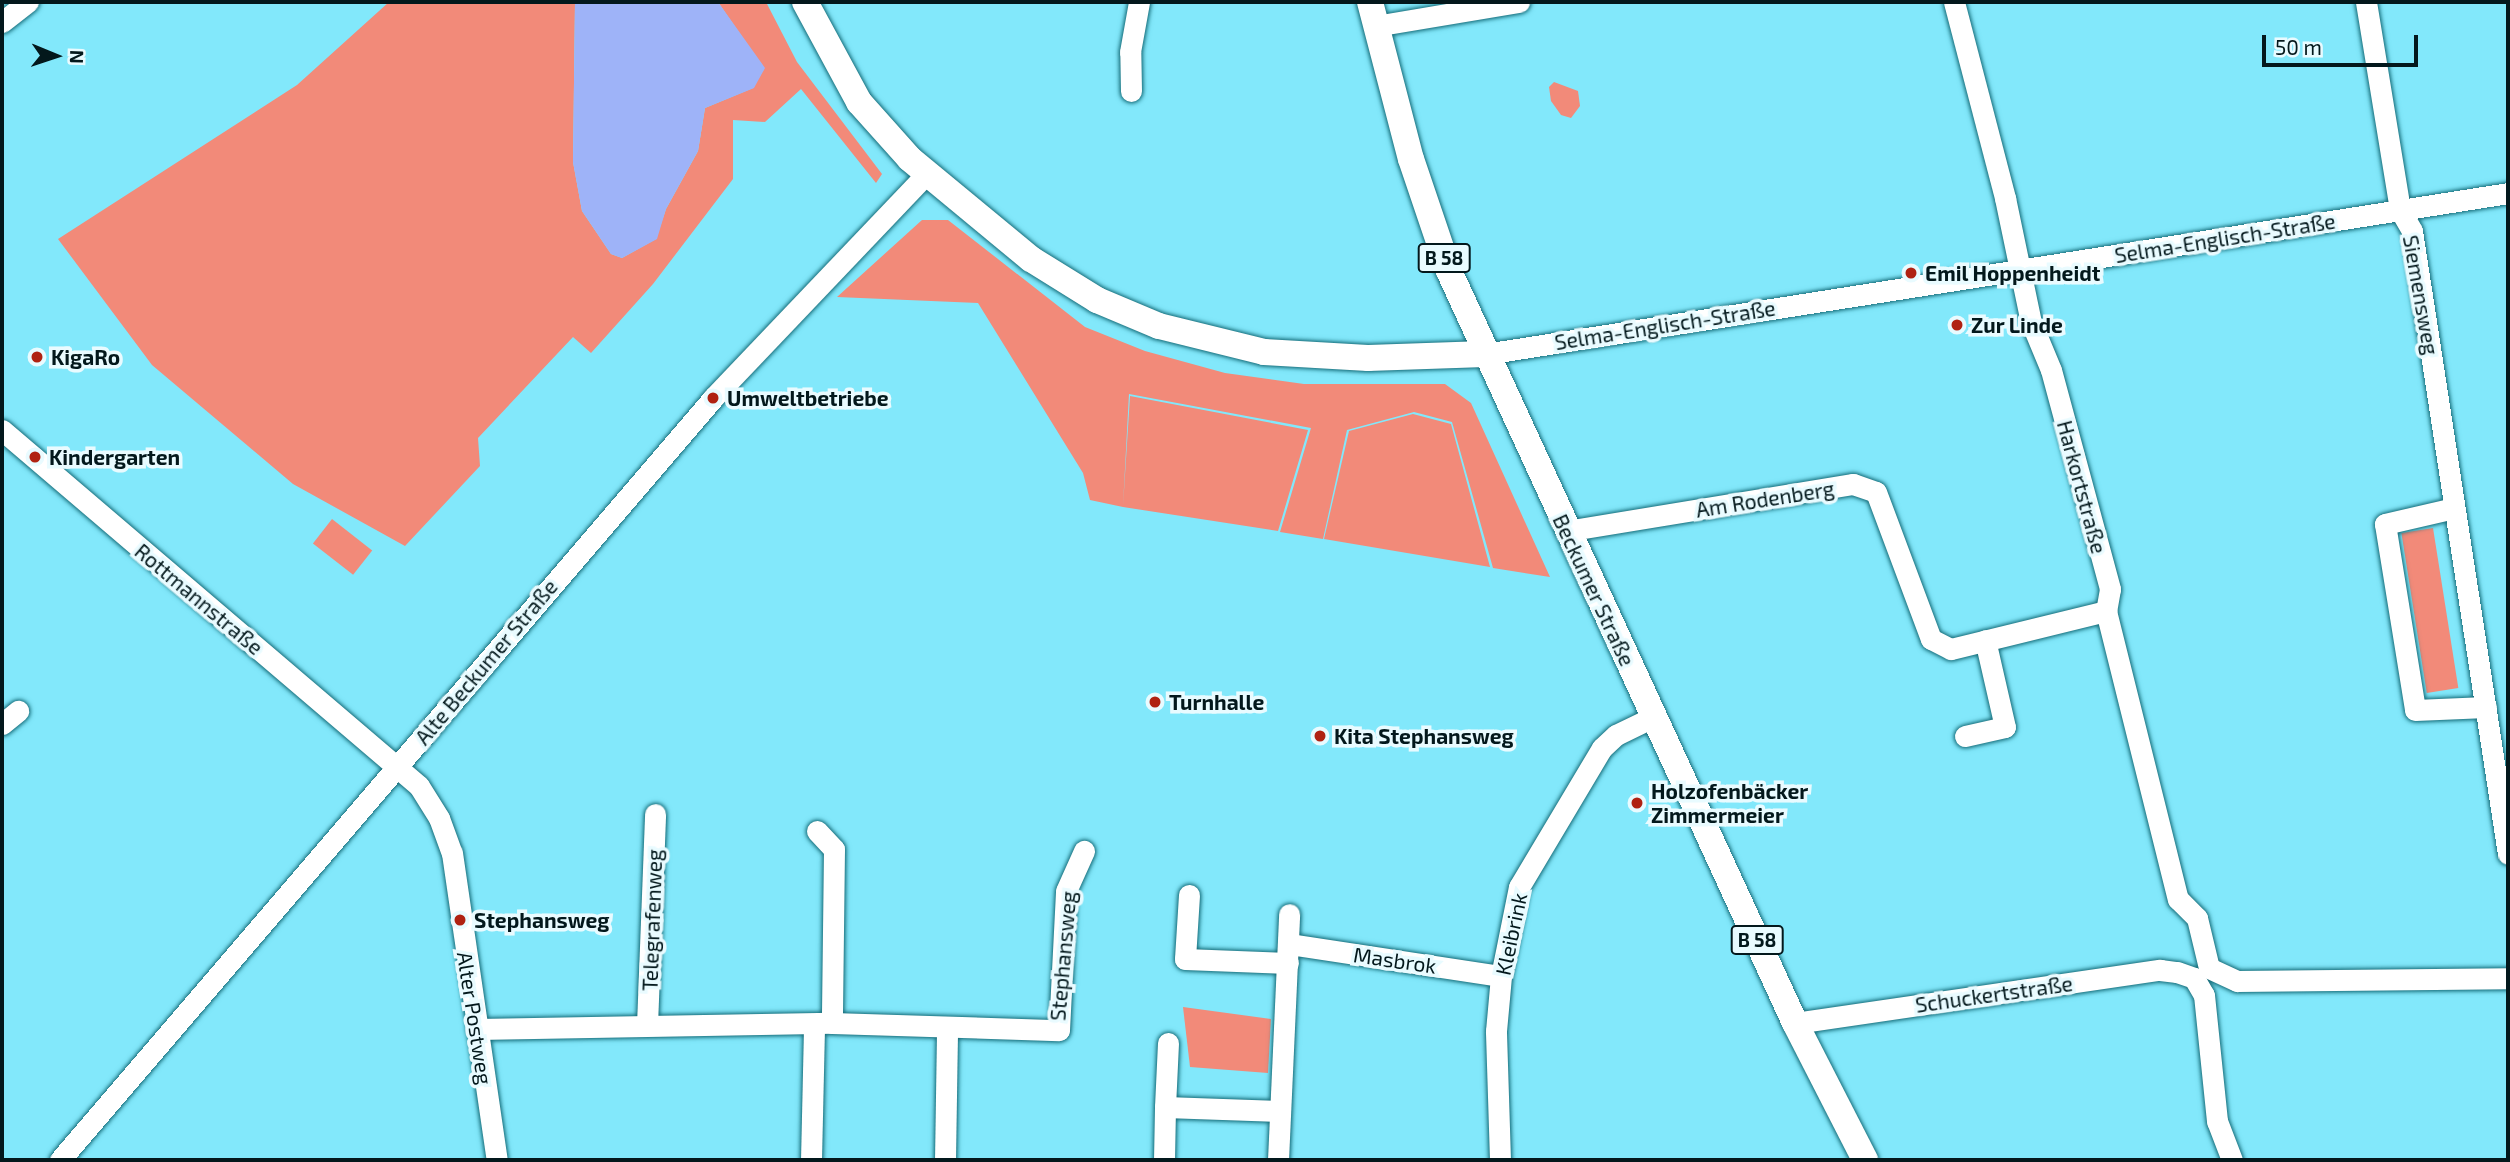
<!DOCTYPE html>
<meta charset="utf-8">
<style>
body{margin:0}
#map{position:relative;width:2510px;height:1162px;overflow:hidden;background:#82e8fb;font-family:"Exo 2",sans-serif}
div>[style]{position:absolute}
.green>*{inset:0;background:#f28a79;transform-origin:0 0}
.water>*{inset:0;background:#9eb3f8}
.roads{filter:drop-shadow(0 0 2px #156c79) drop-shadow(0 0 2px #156c79)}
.minor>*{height:21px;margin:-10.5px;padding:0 10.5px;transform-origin:10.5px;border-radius:10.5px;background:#fff}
.major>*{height:26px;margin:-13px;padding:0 13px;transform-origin:13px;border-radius:13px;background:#fff}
.dots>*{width:19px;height:19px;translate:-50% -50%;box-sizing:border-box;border:4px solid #e9fbff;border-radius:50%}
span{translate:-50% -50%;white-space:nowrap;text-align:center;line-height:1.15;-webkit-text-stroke:7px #e9fbff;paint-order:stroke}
.shield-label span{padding:2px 5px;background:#e9fbff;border:2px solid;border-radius:5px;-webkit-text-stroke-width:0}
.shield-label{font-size:19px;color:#03181c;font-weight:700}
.street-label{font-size:21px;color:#03181c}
.poi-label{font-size:21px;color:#03181c;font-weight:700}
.left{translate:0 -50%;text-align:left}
.frame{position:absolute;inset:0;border:4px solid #03181c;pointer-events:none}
.north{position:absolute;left:21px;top:21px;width:70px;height:70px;-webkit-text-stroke:5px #e9fbff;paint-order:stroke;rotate:92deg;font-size:19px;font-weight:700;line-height:28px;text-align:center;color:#03181c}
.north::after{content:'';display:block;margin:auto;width:24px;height:32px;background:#03181c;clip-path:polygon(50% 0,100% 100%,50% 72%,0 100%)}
.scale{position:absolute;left:2262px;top:35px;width:156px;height:32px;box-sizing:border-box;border:4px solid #03181c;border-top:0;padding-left:9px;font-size:21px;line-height:24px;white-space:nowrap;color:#03181c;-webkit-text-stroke:5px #e9fbff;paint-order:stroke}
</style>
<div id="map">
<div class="green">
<i style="clip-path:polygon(389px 2px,575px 2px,573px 162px,582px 211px,611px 254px,622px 258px,656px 239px,666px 209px,698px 151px,705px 108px,753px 88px,764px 69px,718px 2px,766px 2px,797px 62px,882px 174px,876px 183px,801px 89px,765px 122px,733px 120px,733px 179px,653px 284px,591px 353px,573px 337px,478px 438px,480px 466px,405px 546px,293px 484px,152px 365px,58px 239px,297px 85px)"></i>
<i style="clip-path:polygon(1554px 82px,1578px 91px,1580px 106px,1571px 118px,1561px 115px,1551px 101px,1549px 87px)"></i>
<i style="clip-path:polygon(922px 220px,948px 220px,1085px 327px,1145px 351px,1225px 373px,1304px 384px,1445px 384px,1471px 403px,1550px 577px,1493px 568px,1452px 422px,1414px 412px,1347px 430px,1323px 539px,1280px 532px,1311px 428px,1129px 394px,1123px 506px,1130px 396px,1308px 430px,1278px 531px,1123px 507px,1090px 500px,1083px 473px,978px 303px,837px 297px)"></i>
<i style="clip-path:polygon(1413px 414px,1451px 424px,1490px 567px,1324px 539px,1349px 431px)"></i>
<i style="left:332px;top:519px;width:51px;height:31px;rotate:38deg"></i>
<i style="left:2433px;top:528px;width:162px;height:32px;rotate:81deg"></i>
<i style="clip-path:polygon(1183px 1007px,1271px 1019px,1268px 1073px,1190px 1067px)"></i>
</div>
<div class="water">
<i style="clip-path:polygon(575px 2px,718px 2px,765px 68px,754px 88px,705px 108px,698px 151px,666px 209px,657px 239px,622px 258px,611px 254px,582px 211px,573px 162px)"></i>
</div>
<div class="roads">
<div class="minor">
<i style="left:1954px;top:2px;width:203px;rotate:75.4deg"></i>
<i style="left:2005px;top:198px;width:127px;rotate:78.2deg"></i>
<i style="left:2031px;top:322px;width:52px;rotate:67.4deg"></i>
<i style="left:2051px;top:370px;width:227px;rotate:74.9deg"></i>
<i style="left:2110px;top:589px;width:22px;rotate:100deg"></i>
<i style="left:2106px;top:611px;width:297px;rotate:76deg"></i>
<i style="left:2178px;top:899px;width:27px;rotate:45deg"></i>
<i style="left:2197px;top:918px;width:51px;rotate:76.5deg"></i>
<i style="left:2209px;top:968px;width:31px;rotate:25deg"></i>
<i style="left:2237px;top:981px;width:271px;rotate:-0.6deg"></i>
<i style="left:2366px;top:2px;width:211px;rotate:80.7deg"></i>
<i style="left:2400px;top:210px;width:24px;rotate:60deg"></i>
<i style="left:2412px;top:231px;width:630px;rotate:81.24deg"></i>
<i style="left:2px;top:22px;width:33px;rotate:-38deg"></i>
<i style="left:1375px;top:26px;width:146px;rotate:-9.5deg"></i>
<i style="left:1131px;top:91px;width:39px;rotate:-91deg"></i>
<i style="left:1130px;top:52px;width:51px;rotate:-79.8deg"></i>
<i style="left:1485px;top:354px;width:1036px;rotate:-8.94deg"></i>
<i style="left:2px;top:430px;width:548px;rotate:40.49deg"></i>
<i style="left:419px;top:786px;width:38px;rotate:58deg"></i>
<i style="left:439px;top:818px;width:37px;rotate:70deg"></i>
<i style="left:452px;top:853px;width:310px;rotate:81.7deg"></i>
<i style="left:2454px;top:508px;width:71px;rotate:166.9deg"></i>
<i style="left:2385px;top:524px;width:188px;rotate:80.8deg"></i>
<i style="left:2415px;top:710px;width:71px;rotate:-2.4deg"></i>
<i style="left:1566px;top:531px;width:291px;rotate:-9.3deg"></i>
<i style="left:1853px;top:484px;width:24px;rotate:19deg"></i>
<i style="left:1876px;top:492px;width:157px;rotate:69.5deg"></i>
<i style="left:1931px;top:639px;width:22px;rotate:27deg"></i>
<i style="left:1951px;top:649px;width:160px;rotate:-13.8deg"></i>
<i style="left:2px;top:724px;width:21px;rotate:-39deg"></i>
<i style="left:1965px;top:736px;width:41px;rotate:-12.7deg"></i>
<i style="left:2005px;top:727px;width:89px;rotate:-102.9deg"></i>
<i style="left:817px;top:831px;width:25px;rotate:47deg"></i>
<i style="left:834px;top:849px;width:174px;rotate:90.7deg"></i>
<i style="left:1189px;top:895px;width:64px;rotate:93.6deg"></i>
<i style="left:1185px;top:959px;width:103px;rotate:2.2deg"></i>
<i style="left:1289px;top:944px;width:214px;rotate:8.6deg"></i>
<i style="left:1795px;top:1023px;width:369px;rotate:-8.3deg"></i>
<i style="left:2160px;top:970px;width:17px;rotate:7deg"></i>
<i style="left:2177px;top:972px;width:18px;rotate:19deg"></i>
<i style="left:2194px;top:978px;width:20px;rotate:60deg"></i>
<i style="left:2204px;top:995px;width:127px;rotate:84.1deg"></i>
<i style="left:2217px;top:1121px;width:42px;rotate:69deg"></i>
<i style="left:647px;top:1025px;width:211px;rotate:-87.8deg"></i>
<i style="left:477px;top:1029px;width:355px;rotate:-1deg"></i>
<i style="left:832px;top:1023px;width:227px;rotate:1.8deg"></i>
<i style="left:1059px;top:1030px;width:139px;rotate:-87.1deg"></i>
<i style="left:1066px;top:891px;width:44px;rotate:-65.8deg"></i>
<i style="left:1168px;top:1043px;width:64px;rotate:92.7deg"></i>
<i style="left:1165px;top:1107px;width:115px;rotate:2deg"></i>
<i style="left:60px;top:1160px;width:1004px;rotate:-49.4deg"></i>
<i style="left:713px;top:398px;width:309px;rotate:-46.4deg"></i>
<i style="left:811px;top:1160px;width:136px;rotate:-88.7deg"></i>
<i style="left:945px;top:1160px;width:133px;rotate:-89.1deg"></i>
<i style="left:1164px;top:1160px;width:53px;rotate:-88.9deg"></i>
<i style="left:1278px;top:1160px;width:246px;rotate:-87.4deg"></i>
<i style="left:1500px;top:1160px;width:129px;rotate:-91.8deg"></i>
<i style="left:1496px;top:1031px;width:55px;rotate:-84.8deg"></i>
<i style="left:1501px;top:976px;width:91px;rotate:-78.6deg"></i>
<i style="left:1519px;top:887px;width:162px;rotate:-59.2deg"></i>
<i style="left:1602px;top:748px;width:19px;rotate:-43deg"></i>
<i style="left:1616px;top:735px;width:41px;rotate:-25.9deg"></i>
</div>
<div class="major">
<i style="left:805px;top:2px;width:114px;rotate:61.6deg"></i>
<i style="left:859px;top:102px;width:76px;rotate:48.2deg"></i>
<i style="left:910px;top:159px;width:157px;rotate:39.6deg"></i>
<i style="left:1031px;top:259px;width:78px;rotate:31.8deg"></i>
<i style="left:1097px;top:300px;width:67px;rotate:22.8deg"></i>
<i style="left:1159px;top:326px;width:108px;rotate:13.9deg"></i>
<i style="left:1264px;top:352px;width:104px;rotate:3.3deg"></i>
<i style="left:1368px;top:358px;width:117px;rotate:-2deg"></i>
<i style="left:1370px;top:2px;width:162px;rotate:75.4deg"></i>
<i style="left:1411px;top:159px;width:118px;rotate:71.3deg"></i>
<i style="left:1449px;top:271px;width:828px;rotate:65.29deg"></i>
<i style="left:1795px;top:1023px;width:154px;rotate:62.9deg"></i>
</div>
</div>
<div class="dots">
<i style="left:1911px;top:273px;background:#b02212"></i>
<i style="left:1957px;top:325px;background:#b02212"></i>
<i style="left:37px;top:357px;background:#b02212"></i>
<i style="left:713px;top:398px;background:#b02212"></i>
<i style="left:35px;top:457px;background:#b02212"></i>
<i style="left:1155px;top:702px;background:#b02212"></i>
<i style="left:1320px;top:736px;background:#b02212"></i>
<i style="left:1637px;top:803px;background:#b02212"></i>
<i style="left:460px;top:920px;background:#b02212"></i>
</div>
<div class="shield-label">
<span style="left:1444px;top:258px">B 58</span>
<span style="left:1757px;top:940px">B 58</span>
</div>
<div class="street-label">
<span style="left:2225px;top:238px;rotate:-9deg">Selma-Englisch-Straße</span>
<span style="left:2421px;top:295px;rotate:80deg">Siemensweg</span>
<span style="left:1665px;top:325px;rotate:-9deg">Selma-Englisch-Straße</span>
<span style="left:2082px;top:487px;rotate:75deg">Harkortstraße</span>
<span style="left:1765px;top:499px;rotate:-9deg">Am Rodenberg</span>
<span style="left:1594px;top:590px;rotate:65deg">Beckumer Straße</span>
<span style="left:199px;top:599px;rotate:40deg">Rottmannstraße</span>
<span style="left:486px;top:662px;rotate:-50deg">Alte Beckumer Straße</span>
<span style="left:652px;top:920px;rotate:-88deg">Telegrafenweg</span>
<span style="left:1511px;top:934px;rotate:-78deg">Kleibrink</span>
<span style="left:1063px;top:956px;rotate:-85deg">Stephansweg</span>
<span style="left:1395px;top:960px;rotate:8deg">Masbrok</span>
<span style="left:1994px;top:994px;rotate:-8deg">Schuckertstraße</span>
<span style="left:475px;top:1018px;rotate:81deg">Alter Postweg</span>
</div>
<div class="poi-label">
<span class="left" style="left:1925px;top:273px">Emil Hoppenheidt</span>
<span class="left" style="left:1971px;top:325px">Zur Linde</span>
<span class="left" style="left:51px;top:357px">KigaRo</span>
<span class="left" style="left:727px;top:398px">Umweltbetriebe</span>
<span class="left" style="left:49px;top:457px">Kindergarten</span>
<span class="left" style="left:1169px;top:702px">Turnhalle</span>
<span class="left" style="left:1334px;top:736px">Kita Stephansweg</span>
<span class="left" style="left:1651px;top:803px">Holzofenbäcker<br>Zimmermeier</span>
<span class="left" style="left:474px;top:920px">Stephansweg</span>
</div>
<div class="frame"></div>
<div class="north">N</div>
<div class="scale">50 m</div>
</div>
